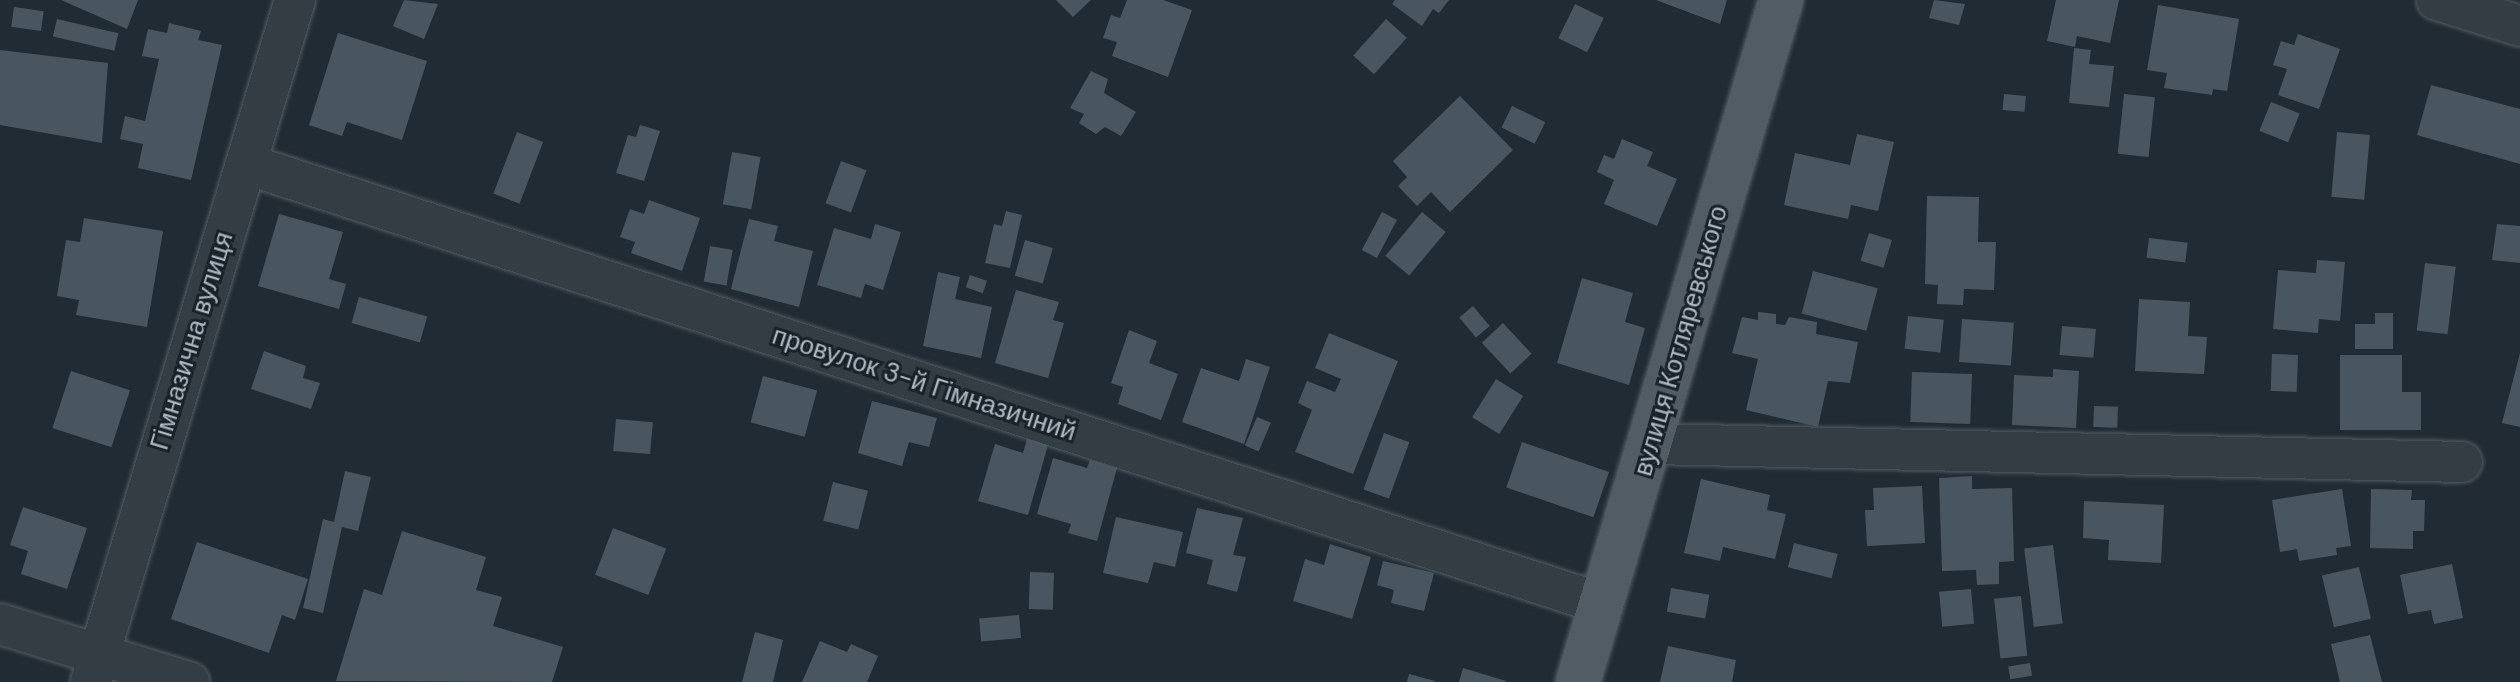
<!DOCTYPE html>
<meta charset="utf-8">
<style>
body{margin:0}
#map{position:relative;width:2520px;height:682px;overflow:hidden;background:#212b33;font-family:"DM Sans",sans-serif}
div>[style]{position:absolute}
.building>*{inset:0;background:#4a565f;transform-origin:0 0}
.roads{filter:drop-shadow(0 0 2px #525b62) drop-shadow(0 0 2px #525b62)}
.minor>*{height:40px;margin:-20px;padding:0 20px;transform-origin:20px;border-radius:20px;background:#343d44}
.major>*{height:44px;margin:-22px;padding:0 22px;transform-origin:22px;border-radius:22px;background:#525c64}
span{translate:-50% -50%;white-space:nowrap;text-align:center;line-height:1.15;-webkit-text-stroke:6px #1a2229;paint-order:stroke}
.street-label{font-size:26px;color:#afb8c1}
</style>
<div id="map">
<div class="building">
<i style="clip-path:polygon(61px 0,138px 0,127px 29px)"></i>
<i style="clip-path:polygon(404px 0,438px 4px,424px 39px,393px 26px)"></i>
<i style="clip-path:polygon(1056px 0,1091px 0,1073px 17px)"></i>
<i style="clip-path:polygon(1127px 0,1163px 0,1192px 10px,1168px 77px,1112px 56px,1117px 42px,1103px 38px,1111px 15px,1120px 18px)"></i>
<i style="clip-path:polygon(1395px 0,1449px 0,1439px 13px,1433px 9px,1422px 26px,1392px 4px)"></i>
<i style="clip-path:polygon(1656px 0,1727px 0,1720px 24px)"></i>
<i style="clip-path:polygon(1934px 0,1965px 4px,1959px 25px,1929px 18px)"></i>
<i style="clip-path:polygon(2056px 0,2119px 0,2110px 43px,2077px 36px,2075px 47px,2047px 41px)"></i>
<i style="left:1575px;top:4px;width:32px;height:38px;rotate:26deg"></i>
<i style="clip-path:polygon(2158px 5px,2239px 19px,2227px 91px,2213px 89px,2212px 95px,2164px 88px,2167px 73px,2147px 70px)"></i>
<i style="left:14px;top:7px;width:30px;height:20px;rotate:8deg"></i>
<i style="left:57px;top:19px;width:63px;height:18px;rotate:13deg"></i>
<i style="left:1386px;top:19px;width:28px;height:49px;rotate:42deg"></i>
<i style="clip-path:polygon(169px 23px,201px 31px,198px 40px,222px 45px,191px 180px,138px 168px,143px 144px,120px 139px,125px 116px,145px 121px,159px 59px,142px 56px,148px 29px,167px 33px)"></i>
<i style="clip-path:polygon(338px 33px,427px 61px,402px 140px,347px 122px,342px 136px,309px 125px)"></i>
<i style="clip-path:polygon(2298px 34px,2340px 49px,2319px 109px,2278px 95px,2287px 69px,2273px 65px,2281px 41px,2294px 45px)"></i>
<i style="clip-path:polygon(2074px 48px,2091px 50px,2089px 64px,2114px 66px,2109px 107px,2069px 103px)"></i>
<i style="clip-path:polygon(0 50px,108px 63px,102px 143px,0 125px)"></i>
<i style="clip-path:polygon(1091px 71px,1108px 79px,1104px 93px,1136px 112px,1121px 136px,1105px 127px,1096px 134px,1079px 123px,1084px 114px,1070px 108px)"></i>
<i style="clip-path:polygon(2431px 85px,2520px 109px,2520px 164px,2417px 135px)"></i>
<i style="left:2004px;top:94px;width:22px;height:16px;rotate:5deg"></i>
<i style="left:2124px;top:94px;width:31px;height:60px;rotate:6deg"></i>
<i style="clip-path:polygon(1460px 96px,1513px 150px,1450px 212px,1431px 192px,1417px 206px,1398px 186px,1407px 177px,1393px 161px)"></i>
<i style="left:2271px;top:102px;width:31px;height:31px;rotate:22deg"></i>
<i style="left:1512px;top:106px;width:37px;height:24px;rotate:26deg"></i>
<i style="clip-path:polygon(640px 125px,660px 131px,644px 181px,616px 173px,628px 135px,636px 137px)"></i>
<i style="left:517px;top:132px;width:28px;height:66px;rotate:21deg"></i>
<i style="left:2337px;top:132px;width:33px;height:65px;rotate:5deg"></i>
<i style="clip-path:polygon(1857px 134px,1894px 142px,1878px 211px,1851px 205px,1848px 219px,1784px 205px,1795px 153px,1850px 165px)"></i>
<i style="clip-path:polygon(1622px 139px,1653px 152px,1647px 166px,1677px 179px,1657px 226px,1604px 204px,1614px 180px,1597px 172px,1604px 155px,1614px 159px)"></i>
<i style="left:732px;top:152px;width:29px;height:53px;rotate:10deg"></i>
<i style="left:841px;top:161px;width:27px;height:45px;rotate:20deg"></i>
<i style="clip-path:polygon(1927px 196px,1979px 197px,1978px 242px,1996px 242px,1994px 290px,1964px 289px,1963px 305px,1937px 304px,1938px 285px,1925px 284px)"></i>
<i style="clip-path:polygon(649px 200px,700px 218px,682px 271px,631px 253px,635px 242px,620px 237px,630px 209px,644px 214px)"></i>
<i style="clip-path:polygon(1006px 211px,1022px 215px,1010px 268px,985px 263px,994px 224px,1002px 226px)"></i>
<i style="left:1382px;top:212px;width:17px;height:43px;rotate:28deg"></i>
<i style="left:1422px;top:212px;width:31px;height:57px;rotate:40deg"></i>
<i style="clip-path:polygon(279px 214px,343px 232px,329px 279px,346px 284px,339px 309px,258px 286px)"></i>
<i style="clip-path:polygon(84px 218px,163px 231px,147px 327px,76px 315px,79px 300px,57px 296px,66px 240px,80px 242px)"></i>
<i style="clip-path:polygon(749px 219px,778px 226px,774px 241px,813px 251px,799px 307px,731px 289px)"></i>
<i style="clip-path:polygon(875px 224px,901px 232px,883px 290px,865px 284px,861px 298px,817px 285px,834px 228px,871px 239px)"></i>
<i style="clip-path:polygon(2497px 224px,2520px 226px,2520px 263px,2492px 260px)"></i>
<i style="left:1869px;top:233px;width:24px;height:29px;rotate:17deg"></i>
<i style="left:2149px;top:238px;width:39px;height:20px;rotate:7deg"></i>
<i style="left:1025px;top:240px;width:29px;height:37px;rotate:16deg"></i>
<i style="left:710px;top:246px;width:23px;height:36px;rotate:10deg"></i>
<i style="clip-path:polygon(2317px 260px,2345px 262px,2340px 321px,2319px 319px,2318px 333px,2273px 329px,2278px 270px,2316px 273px)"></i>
<i style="left:2425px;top:263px;width:31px;height:68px;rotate:7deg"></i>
<i style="left:1813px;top:271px;width:67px;height:44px;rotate:15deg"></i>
<i style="clip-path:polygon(938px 272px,960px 277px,955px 299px,992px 307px,981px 358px,923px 346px)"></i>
<i style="left:970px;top:275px;width:18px;height:13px;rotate:19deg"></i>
<i style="clip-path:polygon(1582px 278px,1633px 293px,1625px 322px,1645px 328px,1629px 385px,1557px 363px)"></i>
<i style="clip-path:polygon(1016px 290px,1059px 302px,1053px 320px,1064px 323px,1048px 378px,995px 363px)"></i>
<i style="left:359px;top:297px;width:71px;height:27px;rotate:16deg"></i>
<i style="clip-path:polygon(2139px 299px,2190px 302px,2188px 336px,2207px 337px,2204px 374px,2135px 371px)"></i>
<i style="left:1473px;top:306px;width:26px;height:18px;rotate:50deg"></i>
<i style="clip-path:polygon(1758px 312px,1776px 314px,1776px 324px,1785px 325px,1789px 317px,1817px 322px,1816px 334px,1858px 342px,1850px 383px,1828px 381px,1818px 427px,1746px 410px,1758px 359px,1732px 353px,1742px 317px,1758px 320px)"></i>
<i style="clip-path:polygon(2375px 313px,2393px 313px,2393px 349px,2355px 349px,2355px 324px,2375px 324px)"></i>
<i style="left:1908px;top:316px;width:36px;height:33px;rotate:6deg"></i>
<i style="left:1962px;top:319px;width:52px;height:43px;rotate:4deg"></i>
<i style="left:1503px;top:323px;width:42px;height:29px;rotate:47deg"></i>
<i style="left:2062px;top:326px;width:34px;height:29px;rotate:5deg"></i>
<i style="clip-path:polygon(1129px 330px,1157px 341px,1149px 363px,1178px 374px,1161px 420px,1118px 404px,1123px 387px,1111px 383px)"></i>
<i style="clip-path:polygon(1329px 333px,1398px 361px,1353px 474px,1295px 452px,1312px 410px,1298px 403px,1307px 381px,1335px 392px,1341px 379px,1315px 368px)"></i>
<i style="clip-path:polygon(264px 351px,306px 366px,303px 378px,320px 383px,311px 409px,251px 389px)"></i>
<i style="clip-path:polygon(2520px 353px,2520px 427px,2502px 423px)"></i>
<i style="left:2272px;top:354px;width:26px;height:37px;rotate:2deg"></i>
<i style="clip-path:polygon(2340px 355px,2402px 355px,2402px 392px,2421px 392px,2421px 430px,2340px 430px)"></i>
<i style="clip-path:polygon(1246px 359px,1270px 367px,1244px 444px,1182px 422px,1201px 368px,1239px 381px)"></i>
<i style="clip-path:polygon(2053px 369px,2079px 371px,2076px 428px,2012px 425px,2014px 375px,2053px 377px)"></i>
<i style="left:71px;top:371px;width:62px;height:60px;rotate:18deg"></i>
<i style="left:1912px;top:372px;width:60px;height:50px;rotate:2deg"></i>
<i style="left:763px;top:376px;width:56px;height:48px;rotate:15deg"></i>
<i style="left:1496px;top:379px;width:32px;height:45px;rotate:32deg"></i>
<i style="clip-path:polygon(872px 401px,937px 418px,929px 447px,909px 442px,902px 466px,858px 453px)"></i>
<i style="left:2094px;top:406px;width:24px;height:21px;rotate:2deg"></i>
<i style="left:1257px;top:417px;width:15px;height:31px;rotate:23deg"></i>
<i style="left:616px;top:419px;width:37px;height:32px;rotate:5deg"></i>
<i style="left:1384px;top:433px;width:27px;height:60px;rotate:20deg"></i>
<i style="clip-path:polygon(1027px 439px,1048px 445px,1028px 515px,978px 501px,995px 444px,1023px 453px)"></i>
<i style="left:1522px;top:442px;width:92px;height:48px;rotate:19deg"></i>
<i style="clip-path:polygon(1053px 458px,1087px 468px,1090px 460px,1117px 468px,1097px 541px,1068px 533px,1071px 524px,1037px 514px)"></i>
<i style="clip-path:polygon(345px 471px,371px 477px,358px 531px,342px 527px,323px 613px,303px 608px,323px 519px,334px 522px)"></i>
<i style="clip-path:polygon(1972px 476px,1972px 489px,2012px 488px,2014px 561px,1999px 562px,1999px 584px,1977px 585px,1976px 570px,1942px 571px,1939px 478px)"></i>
<i style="clip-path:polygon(1701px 479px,1770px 495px,1767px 510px,1786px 514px,1775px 559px,1723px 547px,1720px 561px,1684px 553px)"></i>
<i style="left:833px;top:482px;width:36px;height:40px;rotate:14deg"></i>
<i style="clip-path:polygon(1922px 486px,1925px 543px,1867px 546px,1865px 510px,1874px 510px,1873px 488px)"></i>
<i style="clip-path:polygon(2342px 489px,2351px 546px,2336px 548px,2337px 555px,2299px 561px,2297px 549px,2280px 552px,2272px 500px)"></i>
<i style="clip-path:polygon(2371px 489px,2412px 490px,2411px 500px,2425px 500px,2424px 531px,2413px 531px,2413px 549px,2370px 548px)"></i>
<i style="clip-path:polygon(2084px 501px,2164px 505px,2161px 563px,2108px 560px,2109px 540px,2083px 538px)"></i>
<i style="clip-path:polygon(23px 507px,87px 528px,67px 589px,21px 574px,28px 551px,10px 545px)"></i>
<i style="clip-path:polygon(1197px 508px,1243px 518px,1233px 555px,1246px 557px,1237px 592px,1207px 584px,1213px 560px,1186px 553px)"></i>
<i style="clip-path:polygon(1116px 517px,1183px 532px,1175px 567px,1154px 562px,1148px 583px,1103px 573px)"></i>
<i style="left:613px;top:528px;width:57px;height:50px;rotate:21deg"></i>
<i style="clip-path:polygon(402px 531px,486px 557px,476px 590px,502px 597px,493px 626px,563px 647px,552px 682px,336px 681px,364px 589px,382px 595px)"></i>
<i style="clip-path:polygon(197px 542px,308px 579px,295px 620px,282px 615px,269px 653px,171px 619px)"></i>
<i style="left:1794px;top:543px;width:45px;height:25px;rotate:14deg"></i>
<i style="clip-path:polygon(1330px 544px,1371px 557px,1352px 619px,1293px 601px,1305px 559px,1324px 565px)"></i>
<i style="left:2053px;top:545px;width:79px;height:29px;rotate:83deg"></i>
<i style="clip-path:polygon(1383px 561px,1434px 573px,1424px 611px,1391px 603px,1394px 590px,1377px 585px)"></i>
<i style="clip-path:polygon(2452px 564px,2463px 618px,2434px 624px,2431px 610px,2408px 614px,2400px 575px)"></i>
<i style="left:2359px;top:567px;width:53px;height:38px;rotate:77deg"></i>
<i style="left:1030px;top:572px;width:24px;height:37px;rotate:2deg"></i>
<i style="left:1671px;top:588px;width:39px;height:24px;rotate:10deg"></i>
<i style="left:1971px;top:589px;width:35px;height:32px;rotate:85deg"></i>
<i style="left:2021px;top:596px;width:60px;height:27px;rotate:84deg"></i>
<i style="left:1019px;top:615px;width:23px;height:40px;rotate:85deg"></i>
<i style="clip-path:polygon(755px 632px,783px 640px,773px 682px,742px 682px)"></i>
<i style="clip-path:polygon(2370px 635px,2382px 682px,2340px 682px,2331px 644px)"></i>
<i style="clip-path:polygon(820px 641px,847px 652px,851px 644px,878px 656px,867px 682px,802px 682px)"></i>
<i style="clip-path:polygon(1668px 646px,1736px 660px,1732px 682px,1660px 682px)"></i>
<i style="left:2030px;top:663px;width:13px;height:22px;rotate:81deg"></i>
<i style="clip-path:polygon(1463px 668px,1506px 681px,1506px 682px,1459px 682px)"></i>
<i style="clip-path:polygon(1409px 674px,1435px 681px,1435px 682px,1407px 682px)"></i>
</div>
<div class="roads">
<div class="minor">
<i style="left:2437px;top:0;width:87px;rotate:17.4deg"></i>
<i style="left:246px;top:164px;width:1427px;rotate:17.97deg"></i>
<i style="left:1652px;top:444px;width:810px;rotate:1.27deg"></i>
<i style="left:0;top:624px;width:198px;rotate:17.1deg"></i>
<i style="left:91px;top:682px;width:712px;rotate:-73.35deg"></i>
</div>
<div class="major">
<i style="left:1578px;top:682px;width:712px;rotate:-73.42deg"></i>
</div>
</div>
<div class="street-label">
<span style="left:192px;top:341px;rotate:-73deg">Гімназична вулиця</span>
<span style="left:1681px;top:341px;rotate:-74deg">вулиця Котляревського</span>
<span style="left:924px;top:384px;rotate:18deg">провулок 3-й Гімназичний</span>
</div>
</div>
